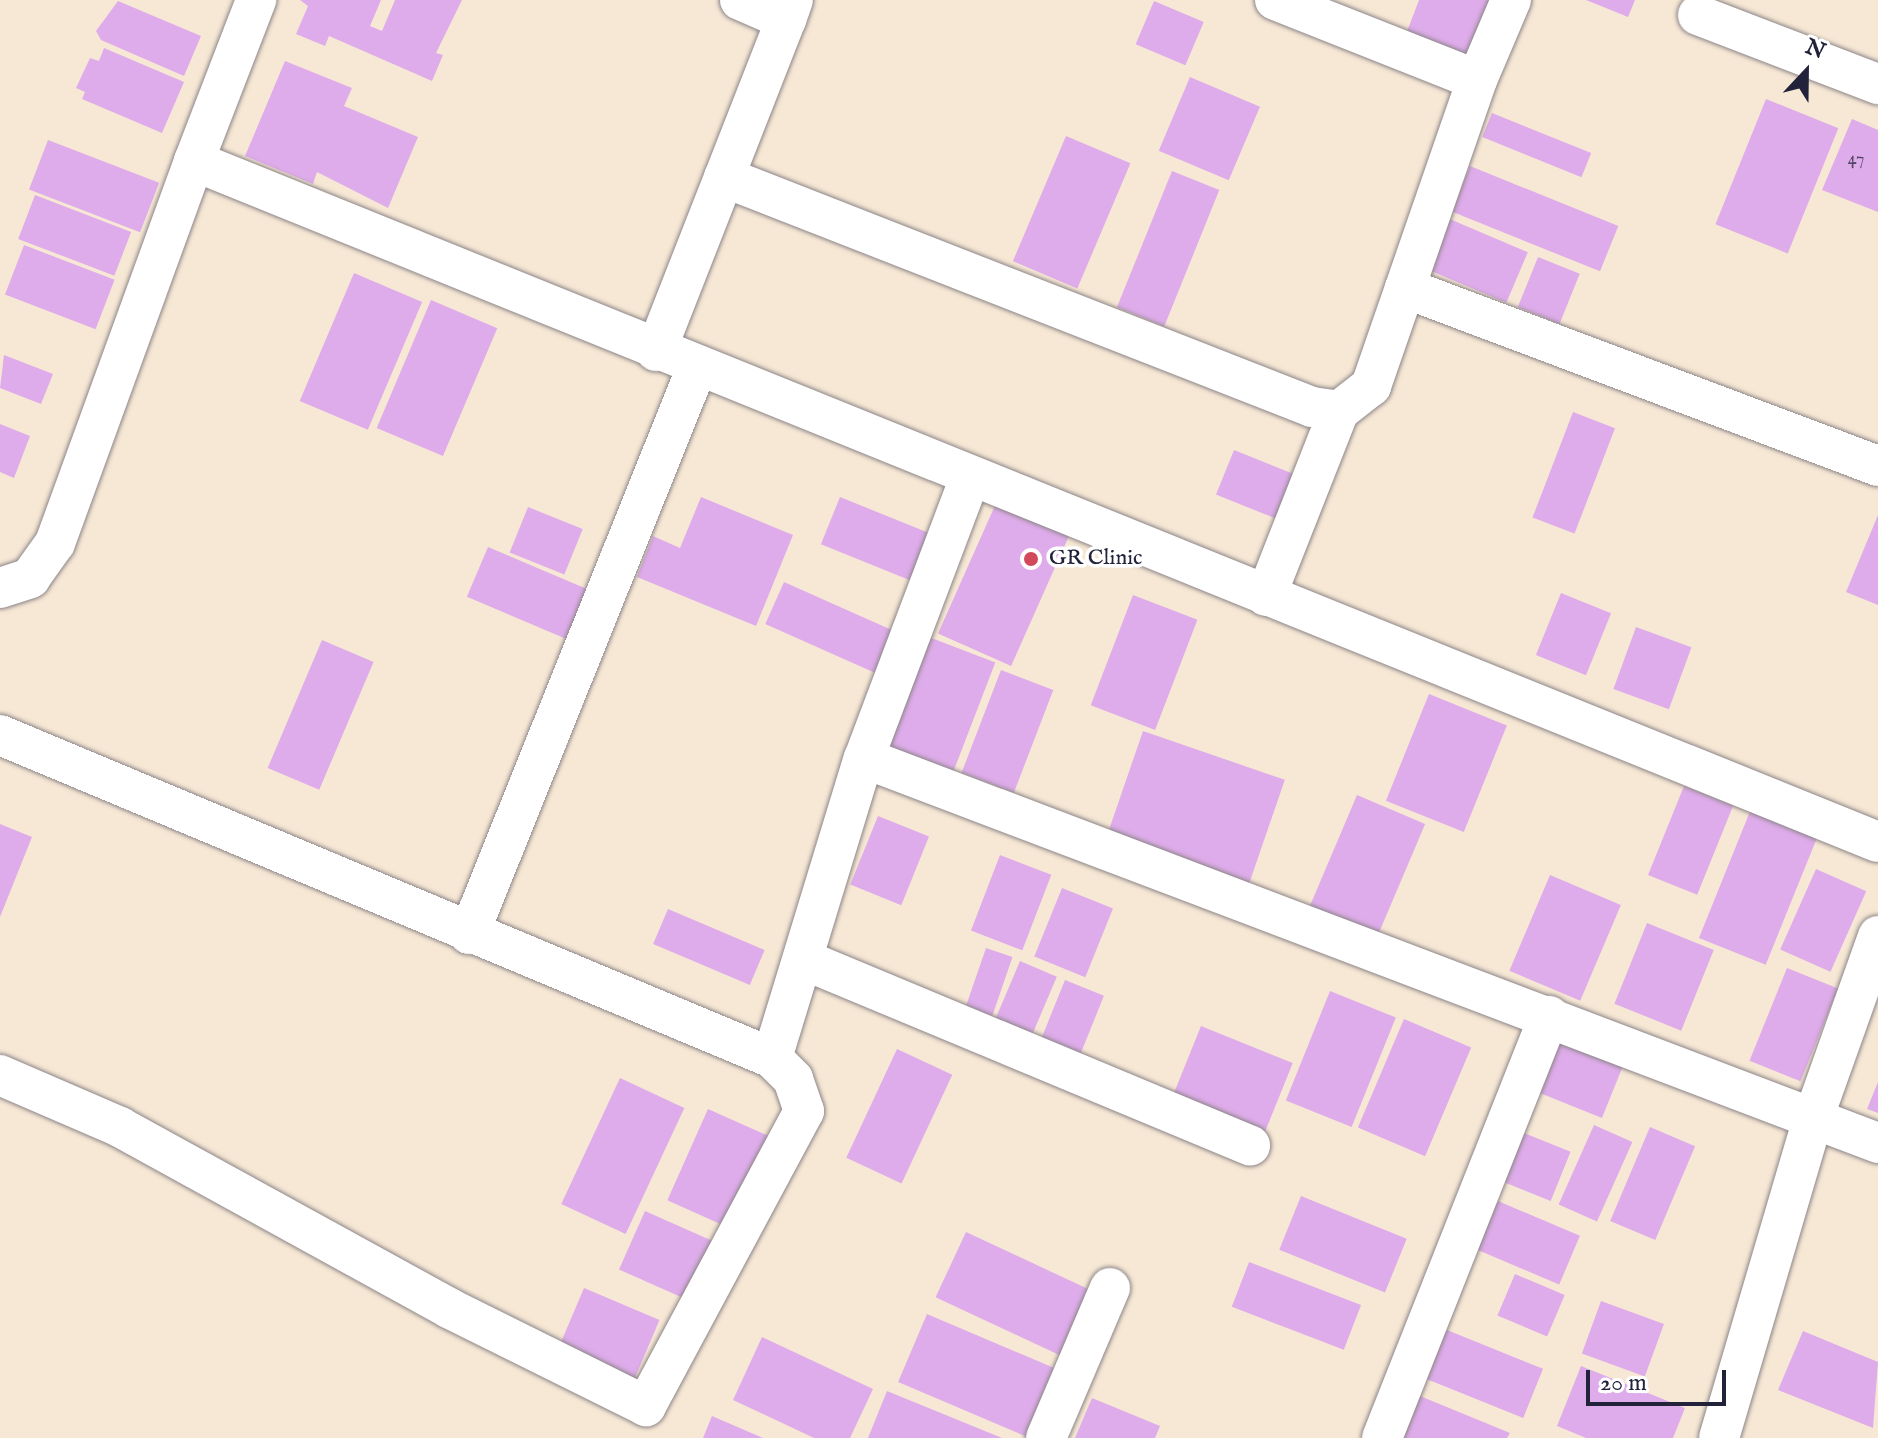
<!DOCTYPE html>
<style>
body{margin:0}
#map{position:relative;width:1878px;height:1438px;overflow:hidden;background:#f7e8d5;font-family:"IM FELL English",serif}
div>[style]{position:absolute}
.building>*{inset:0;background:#deacea;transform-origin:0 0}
.roads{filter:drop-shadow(0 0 2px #8c8588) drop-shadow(0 0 2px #8c8588)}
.minor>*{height:40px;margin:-20px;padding:0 20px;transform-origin:20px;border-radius:20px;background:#fff}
.dots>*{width:22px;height:22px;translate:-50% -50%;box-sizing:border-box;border:4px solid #fff;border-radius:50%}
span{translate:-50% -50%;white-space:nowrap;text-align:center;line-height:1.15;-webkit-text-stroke:7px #fff;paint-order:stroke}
.number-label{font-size:18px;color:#514467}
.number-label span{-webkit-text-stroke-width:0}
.poi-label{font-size:22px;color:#22223b}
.left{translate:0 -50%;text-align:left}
.north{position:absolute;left:1766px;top:32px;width:80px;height:80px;-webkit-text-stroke:6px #fff;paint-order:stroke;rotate:22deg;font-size:22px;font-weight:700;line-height:32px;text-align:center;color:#22223b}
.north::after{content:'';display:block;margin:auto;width:28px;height:36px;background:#22223b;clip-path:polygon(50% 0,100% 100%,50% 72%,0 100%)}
.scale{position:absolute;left:1586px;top:1370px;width:140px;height:36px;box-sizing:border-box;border:4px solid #22223b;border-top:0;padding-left:10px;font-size:24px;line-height:28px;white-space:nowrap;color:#22223b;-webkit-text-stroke:6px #fff;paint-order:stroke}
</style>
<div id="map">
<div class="building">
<i style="clip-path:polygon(381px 0,370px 26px,382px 31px,395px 0,462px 0,436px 53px,443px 55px,432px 81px,329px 36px,325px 46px,296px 34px,308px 6px,300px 0)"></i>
<i style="clip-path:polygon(1419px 0,1491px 0,1464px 66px,1403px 42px)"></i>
<i style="clip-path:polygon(1586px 0,1635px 0,1628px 17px)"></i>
<i style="clip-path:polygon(118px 1px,201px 36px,184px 76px,101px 40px,96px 31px)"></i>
<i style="left:1154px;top:1px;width:54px;height:47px;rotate:23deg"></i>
<i style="clip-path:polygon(104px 48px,184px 82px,162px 133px,82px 99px,85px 92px,76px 88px,90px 58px,99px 61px)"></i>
<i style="clip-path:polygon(285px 61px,352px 88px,344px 106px,418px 137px,388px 208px,317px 172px,313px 184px,245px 156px)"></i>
<i style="left:1190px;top:77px;width:76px;height:80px;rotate:23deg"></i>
<i style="left:1766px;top:99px;width:78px;height:135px;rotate:22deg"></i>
<i style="left:1492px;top:113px;width:107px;height:26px;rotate:22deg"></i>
<i style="clip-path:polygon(1852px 119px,1878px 130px,1878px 212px,1822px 190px)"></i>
<i style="left:1066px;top:136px;width:70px;height:136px;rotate:23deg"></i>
<i style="left:48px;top:140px;width:119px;height:53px;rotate:21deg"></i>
<i style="left:1470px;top:166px;width:160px;height:49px;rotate:22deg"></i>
<i style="left:1172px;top:171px;width:51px;height:147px;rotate:22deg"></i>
<i style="left:35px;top:195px;width:103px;height:47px;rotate:21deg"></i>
<i style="left:1445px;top:217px;width:90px;height:55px;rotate:23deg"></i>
<i style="left:24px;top:245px;width:97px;height:53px;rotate:21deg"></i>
<i style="left:1538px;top:257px;width:45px;height:54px;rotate:22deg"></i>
<i style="left:354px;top:273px;width:74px;height:139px;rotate:23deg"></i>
<i style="left:431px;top:300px;width:72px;height:139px;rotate:23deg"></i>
<i style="clip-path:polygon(4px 355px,53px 374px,41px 404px,0 388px)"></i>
<i style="left:1573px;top:412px;width:45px;height:113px;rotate:21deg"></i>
<i style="clip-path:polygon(0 424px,30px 436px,14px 478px,0 472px)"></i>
<i style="left:1234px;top:450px;width:71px;height:48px;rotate:22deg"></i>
<i style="clip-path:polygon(701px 497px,793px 535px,756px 626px,637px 577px,653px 536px,680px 548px)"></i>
<i style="left:840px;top:497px;width:100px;height:51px;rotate:22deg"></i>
<i style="left:997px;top:501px;width:80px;height:145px;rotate:24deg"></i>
<i style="left:528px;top:507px;width:59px;height:49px;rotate:22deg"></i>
<i style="clip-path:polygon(1878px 515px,1878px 605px,1846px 592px)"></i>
<i style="left:488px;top:547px;width:110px;height:54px;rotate:23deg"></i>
<i style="left:784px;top:582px;width:121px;height:46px;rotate:24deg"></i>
<i style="left:1561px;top:593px;width:54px;height:67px;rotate:22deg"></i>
<i style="left:1133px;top:595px;width:69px;height:118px;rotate:21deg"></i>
<i style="left:1636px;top:627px;width:59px;height:66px;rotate:20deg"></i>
<i style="left:929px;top:637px;width:71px;height:124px;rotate:21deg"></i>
<i style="left:322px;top:640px;width:56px;height:139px;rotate:23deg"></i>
<i style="left:1001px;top:670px;width:56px;height:110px;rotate:21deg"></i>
<i style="left:1429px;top:694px;width:84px;height:115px;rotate:22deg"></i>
<i style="left:1143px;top:731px;width:150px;height:109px;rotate:19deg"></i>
<i style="left:1684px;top:786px;width:53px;height:96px;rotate:22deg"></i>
<i style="left:1357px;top:795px;width:74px;height:122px;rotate:23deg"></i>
<i style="left:1751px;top:809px;width:72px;height:139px;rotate:22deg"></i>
<i style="left:878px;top:816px;width:55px;height:74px;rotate:22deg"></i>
<i style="clip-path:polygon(0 824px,32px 837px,0 917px)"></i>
<i style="left:1000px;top:855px;width:55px;height:81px;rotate:21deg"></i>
<i style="left:1816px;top:869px;width:55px;height:88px;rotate:24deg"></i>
<i style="left:1550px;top:875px;width:77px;height:104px;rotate:23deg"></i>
<i style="left:1062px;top:888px;width:55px;height:74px;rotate:22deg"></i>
<i style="left:668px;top:909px;width:105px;height:38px;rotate:23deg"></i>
<i style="left:1647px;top:923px;width:72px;height:87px;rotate:22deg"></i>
<i style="left:986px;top:948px;width:28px;height:62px;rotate:19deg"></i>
<i style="left:1020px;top:961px;width:40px;height:75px;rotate:23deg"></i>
<i style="left:1787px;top:968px;width:55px;height:100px;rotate:22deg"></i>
<i style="left:1065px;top:980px;width:42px;height:77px;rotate:22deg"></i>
<i style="left:1330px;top:991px;width:71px;height:118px;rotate:22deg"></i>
<i style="left:1404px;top:1019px;width:73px;height:118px;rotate:23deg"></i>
<i style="left:1201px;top:1026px;width:99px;height:77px;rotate:22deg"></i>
<i style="left:1553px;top:1039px;width:75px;height:55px;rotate:22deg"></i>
<i style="left:897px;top:1049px;width:61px;height:120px;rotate:25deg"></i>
<i style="left:620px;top:1078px;width:71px;height:139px;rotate:25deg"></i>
<i style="clip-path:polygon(1878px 1082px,1878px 1113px,1867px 1109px)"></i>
<i style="left:708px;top:1109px;width:72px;height:100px;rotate:24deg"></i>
<i style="left:1594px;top:1125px;width:42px;height:87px;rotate:24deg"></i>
<i style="left:1650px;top:1127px;width:49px;height:102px;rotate:23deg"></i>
<i style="left:1514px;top:1129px;width:61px;height:53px;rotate:22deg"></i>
<i style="left:1301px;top:1196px;width:114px;height:58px;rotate:22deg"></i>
<i style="left:1498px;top:1201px;width:89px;height:53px;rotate:23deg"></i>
<i style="left:645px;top:1211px;width:82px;height:64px;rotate:24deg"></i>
<i style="left:966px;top:1232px;width:143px;height:72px;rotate:25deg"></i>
<i style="left:1249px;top:1262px;width:120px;height:48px;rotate:21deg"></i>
<i style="left:1515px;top:1274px;width:54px;height:45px;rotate:23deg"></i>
<i style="left:584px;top:1288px;width:82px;height:63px;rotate:23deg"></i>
<i style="left:1601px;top:1301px;width:67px;height:56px;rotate:20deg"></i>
<i style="left:927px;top:1314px;width:149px;height:74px;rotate:23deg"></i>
<i style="left:1442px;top:1328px;width:109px;height:53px;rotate:22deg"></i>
<i style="clip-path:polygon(1803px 1331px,1878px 1362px,1873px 1428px,1778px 1390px)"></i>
<i style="clip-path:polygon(762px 1337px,873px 1389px,850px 1438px,814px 1438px,733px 1400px)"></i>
<i style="clip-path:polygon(1581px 1366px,1685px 1408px,1673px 1438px,1586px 1438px,1557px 1426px)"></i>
<i style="clip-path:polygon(887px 1391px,1002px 1438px,868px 1438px)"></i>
<i style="clip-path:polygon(1420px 1396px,1510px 1433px,1507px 1438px,1403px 1438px)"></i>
<i style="clip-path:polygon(1092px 1398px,1160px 1426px,1155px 1438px,1075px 1438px)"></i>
<i style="clip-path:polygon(712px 1416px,763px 1438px,703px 1438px)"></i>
</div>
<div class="roads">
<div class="minor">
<i style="left:740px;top:0;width:50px;rotate:23.5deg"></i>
<i style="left:786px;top:20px;width:21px;rotate:-71deg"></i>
<i style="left:1275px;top:0;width:217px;rotate:21.6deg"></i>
<i style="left:1477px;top:80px;width:87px;rotate:-67deg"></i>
<i style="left:1698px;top:15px;width:193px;rotate:21deg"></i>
<i style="left:194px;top:161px;width:173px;rotate:-68.9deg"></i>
<i style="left:724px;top:177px;width:631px;rotate:21.36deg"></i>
<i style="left:1312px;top:407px;width:27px;rotate:8deg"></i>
<i style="left:1339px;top:411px;width:41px;rotate:-38deg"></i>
<i style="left:1371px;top:386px;width:324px;rotate:-70.9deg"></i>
<i style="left:1405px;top:288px;width:505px;rotate:20.62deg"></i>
<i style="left:656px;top:351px;width:356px;rotate:-68.6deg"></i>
<i style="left:0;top:588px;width:32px;rotate:-18deg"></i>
<i style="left:30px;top:578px;width:43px;rotate:-54.5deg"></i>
<i style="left:55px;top:543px;width:407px;rotate:-70deg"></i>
<i style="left:194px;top:161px;width:1816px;rotate:22.02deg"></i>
<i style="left:1266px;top:596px;width:199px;rotate:-68.5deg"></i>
<i style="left:0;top:735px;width:837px;rotate:22.7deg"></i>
<i style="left:772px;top:1058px;width:30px;rotate:45deg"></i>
<i style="left:793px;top:1079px;width:34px;rotate:71deg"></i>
<i style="left:804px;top:1111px;width:335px;rotate:118.2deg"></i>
<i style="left:646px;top:1406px;width:220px;rotate:-153.6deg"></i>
<i style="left:449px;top:1308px;width:376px;rotate:-151.2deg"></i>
<i style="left:120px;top:1127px;width:131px;rotate:-156.6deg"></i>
<i style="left:864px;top:758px;width:1085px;rotate:20.79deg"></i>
<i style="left:469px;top:934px;width:611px;rotate:-68.09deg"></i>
<i style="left:807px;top:961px;width:480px;rotate:22.6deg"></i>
<i style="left:772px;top:1058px;width:314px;rotate:-73deg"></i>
<i style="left:864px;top:758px;width:299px;rotate:-69.3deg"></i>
<i style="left:1046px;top:1438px;width:163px;rotate:-66.9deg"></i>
<i style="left:1382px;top:1438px;width:454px;rotate:-68.4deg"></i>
<i style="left:1719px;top:1438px;width:336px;rotate:-73.6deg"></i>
<i style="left:1814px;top:1116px;width:191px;rotate:-70.4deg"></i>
</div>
</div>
<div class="dots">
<i style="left:1031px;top:559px;background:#d1495b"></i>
</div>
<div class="number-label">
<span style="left:1856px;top:160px">47</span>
</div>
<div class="poi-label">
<span class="left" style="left:1049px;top:559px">GR Clinic</span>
</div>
<div class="north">N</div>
<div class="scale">20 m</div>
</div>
